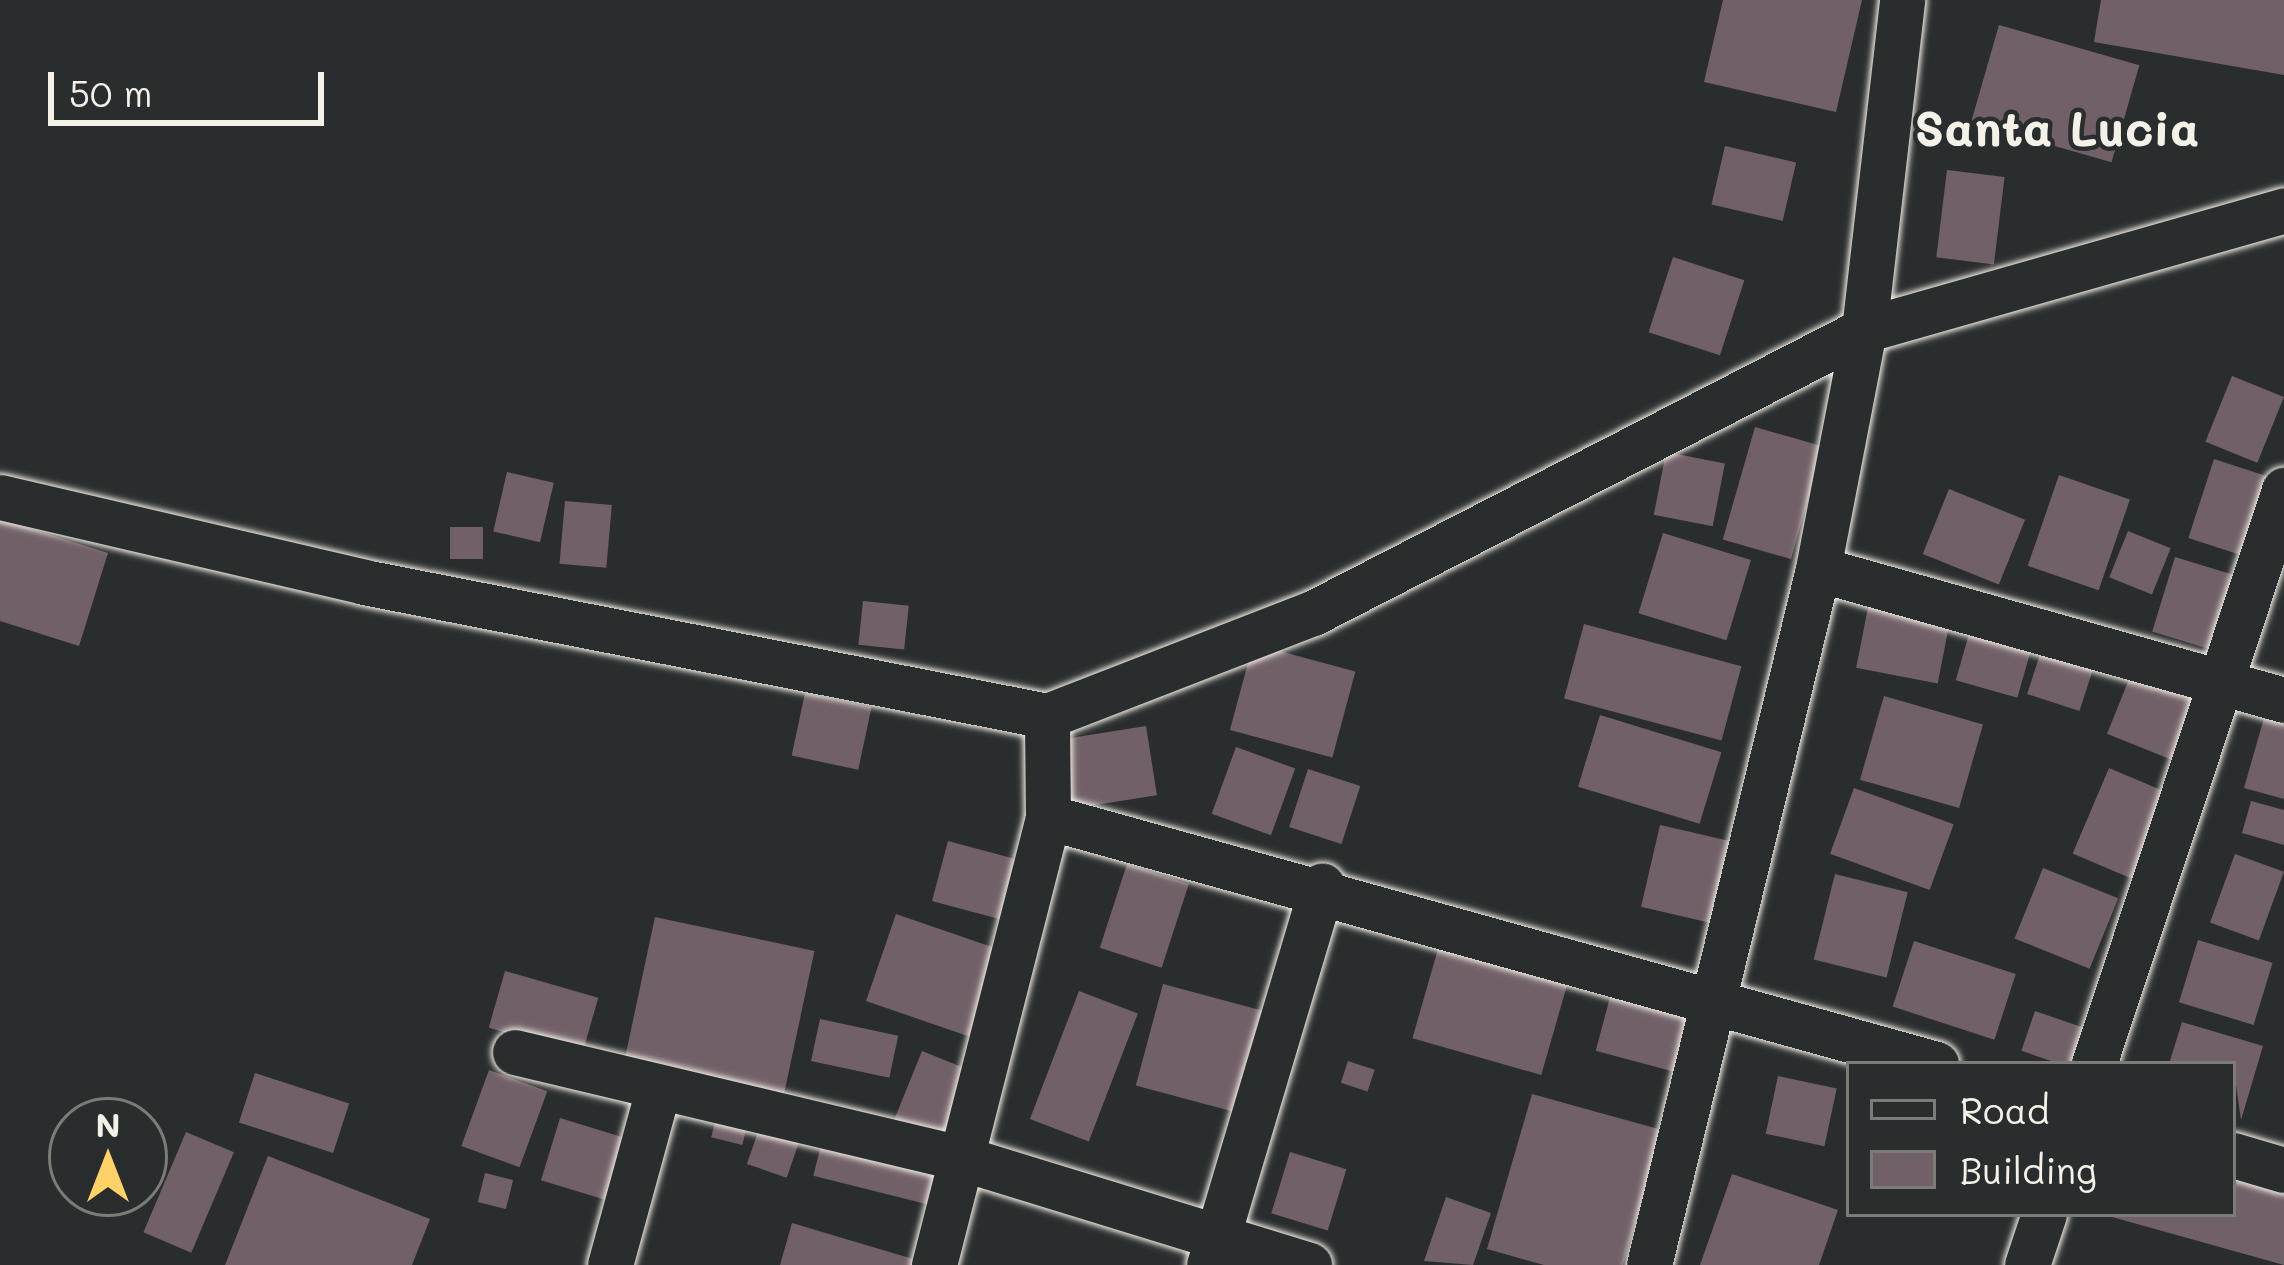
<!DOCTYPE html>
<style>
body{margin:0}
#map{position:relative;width:2284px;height:1265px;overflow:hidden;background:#2a2d2e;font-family:Mali,sans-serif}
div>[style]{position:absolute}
.building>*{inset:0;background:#726068;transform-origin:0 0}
.roads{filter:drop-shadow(0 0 3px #f4f1e8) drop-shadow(0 0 3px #f4f1e8)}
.minor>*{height:45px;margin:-22.5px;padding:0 22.5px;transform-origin:22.5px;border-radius:22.5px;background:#2a2d2e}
span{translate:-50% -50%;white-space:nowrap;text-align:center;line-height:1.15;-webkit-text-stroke:9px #2a2d2e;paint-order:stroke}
.district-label{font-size:48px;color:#f4f1e8;font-weight:700}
.legend{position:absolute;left:1846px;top:1061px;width:390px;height:156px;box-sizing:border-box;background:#2a2d2e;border:3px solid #7b7b78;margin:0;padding:15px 21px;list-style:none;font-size:36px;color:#f4f1e8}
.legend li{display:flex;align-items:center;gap:24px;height:60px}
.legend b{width:60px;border:3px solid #7b7b78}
.north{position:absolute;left:48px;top:1097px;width:120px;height:120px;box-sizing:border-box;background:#2a2d2e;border:3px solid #7b7b78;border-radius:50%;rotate:0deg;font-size:33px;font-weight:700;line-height:48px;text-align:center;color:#f4f1e8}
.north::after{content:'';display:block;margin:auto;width:42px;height:54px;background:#ffd166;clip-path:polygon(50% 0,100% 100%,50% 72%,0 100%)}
.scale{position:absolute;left:48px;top:72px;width:276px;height:54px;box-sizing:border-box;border:6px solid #f4f1e8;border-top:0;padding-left:15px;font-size:36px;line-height:42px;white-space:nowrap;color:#f4f1e8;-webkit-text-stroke:9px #2a2d2e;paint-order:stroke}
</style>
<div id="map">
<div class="building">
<i style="clip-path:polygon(1723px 0,1862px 0,1836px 112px,1704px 82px)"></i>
<i style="clip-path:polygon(2101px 0,2284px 0,2284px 75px,2094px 42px)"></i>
<i style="left:1999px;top:25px;width:146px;height:101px;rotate:16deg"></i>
<i style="left:1725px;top:146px;width:73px;height:60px;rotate:13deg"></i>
<i style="left:1947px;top:170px;width:58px;height:88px;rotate:7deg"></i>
<i style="left:1673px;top:257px;width:75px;height:79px;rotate:18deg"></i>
<i style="left:2232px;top:376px;width:56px;height:71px;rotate:22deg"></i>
<i style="left:1755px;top:427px;width:71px;height:117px;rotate:16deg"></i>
<i style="left:1666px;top:452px;width:60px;height:64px;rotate:11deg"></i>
<i style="left:2214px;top:459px;width:63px;height:83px;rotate:18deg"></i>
<i style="left:507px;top:472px;width:48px;height:61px;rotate:13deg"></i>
<i style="left:2059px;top:475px;width:75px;height:96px;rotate:19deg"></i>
<i style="left:1949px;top:489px;width:82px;height:70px;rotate:22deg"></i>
<i style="left:565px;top:501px;width:47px;height:63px;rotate:5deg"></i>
<i style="clip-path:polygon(0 519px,108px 553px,79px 646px,0 621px)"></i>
<i style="left:450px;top:527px;width:33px;height:32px"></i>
<i style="left:2128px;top:531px;width:46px;height:50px;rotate:22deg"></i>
<i style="left:1663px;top:533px;width:92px;height:84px;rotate:17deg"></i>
<i style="left:2175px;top:557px;width:70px;height:78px;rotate:17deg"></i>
<i style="left:863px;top:601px;width:46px;height:44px;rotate:6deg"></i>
<i style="left:1869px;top:602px;width:83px;height:67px;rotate:11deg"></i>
<i style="left:1584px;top:624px;width:163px;height:77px;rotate:15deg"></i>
<i style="left:1969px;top:634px;width:64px;height:48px;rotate:16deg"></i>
<i style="left:2046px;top:636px;width:55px;height:61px;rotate:18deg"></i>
<i style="left:1253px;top:644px;width:106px;height:89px;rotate:15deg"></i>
<i style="left:2134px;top:667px;width:73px;height:72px;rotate:22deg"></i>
<i style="left:805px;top:693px;width:68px;height:64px;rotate:12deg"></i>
<i style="left:1884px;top:696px;width:103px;height:87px;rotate:16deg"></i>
<i style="left:1600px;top:715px;width:127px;height:75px;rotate:17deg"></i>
<i style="clip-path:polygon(2264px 718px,2284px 724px,2284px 799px,2244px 788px)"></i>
<i style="left:1146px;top:726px;width:70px;height:97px;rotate:81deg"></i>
<i style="left:1236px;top:747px;width:63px;height:71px;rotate:20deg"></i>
<i style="left:2109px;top:768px;width:79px;height:93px;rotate:23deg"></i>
<i style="left:1308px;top:769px;width:55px;height:61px;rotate:18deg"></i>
<i style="left:1854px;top:788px;width:106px;height:70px;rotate:20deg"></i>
<i style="clip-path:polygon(2251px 801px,2284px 810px,2284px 845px,2242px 833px)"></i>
<i style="left:1660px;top:825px;width:77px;height:84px;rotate:13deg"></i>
<i style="left:948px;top:841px;width:86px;height:62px;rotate:15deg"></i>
<i style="left:2235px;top:854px;width:52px;height:73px;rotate:20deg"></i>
<i style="left:1127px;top:864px;width:65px;height:88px;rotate:18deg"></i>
<i style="left:2043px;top:868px;width:81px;height:76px;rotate:22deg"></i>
<i style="left:1835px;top:874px;width:75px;height:88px;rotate:14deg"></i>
<i style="left:896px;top:914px;width:126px;height:92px;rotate:19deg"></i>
<i style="left:655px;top:917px;width:163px;height:151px;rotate:12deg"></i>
<i style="left:2198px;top:940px;width:78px;height:65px;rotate:17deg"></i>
<i style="left:1914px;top:941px;width:107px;height:69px;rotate:18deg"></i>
<i style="left:1440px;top:942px;width:134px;height:100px;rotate:16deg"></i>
<i style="left:505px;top:971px;width:97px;height:59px;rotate:16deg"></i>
<i style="left:1163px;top:984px;width:113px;height:105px;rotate:15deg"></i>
<i style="left:1612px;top:990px;width:84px;height:63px;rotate:15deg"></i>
<i style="left:1079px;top:991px;width:63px;height:137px;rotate:21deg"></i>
<i style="left:2035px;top:1011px;width:53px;height:42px;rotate:19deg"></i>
<i style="left:820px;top:1019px;width:80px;height:43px;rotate:12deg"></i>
<i style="clip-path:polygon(2182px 1022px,2263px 1046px,2241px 1120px,2233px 1064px,2169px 1064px)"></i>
<i style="left:922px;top:1051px;width:53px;height:74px;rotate:22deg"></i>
<i style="left:1348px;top:1061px;width:28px;height:23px;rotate:18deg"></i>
<i style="left:489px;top:1070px;width:62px;height:81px;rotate:20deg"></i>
<i style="left:255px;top:1073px;width:99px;height:52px;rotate:18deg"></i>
<i style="left:1778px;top:1076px;width:60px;height:59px;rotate:12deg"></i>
<i style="clip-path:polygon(1532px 1094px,1662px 1130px,1623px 1265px,1544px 1265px,1487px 1249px)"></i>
<i style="left:717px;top:1114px;width:32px;height:24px;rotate:14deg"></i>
<i style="left:560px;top:1118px;width:80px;height:65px;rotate:17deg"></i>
<i style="left:759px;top:1129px;width:42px;height:37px;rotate:19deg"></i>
<i style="left:186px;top:1132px;width:52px;height:109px;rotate:23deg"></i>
<i style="left:823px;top:1137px;width:142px;height:40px;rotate:14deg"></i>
<i style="left:1290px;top:1152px;width:59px;height:64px;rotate:17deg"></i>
<i style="clip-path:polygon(268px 1156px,430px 1219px,412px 1265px,225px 1265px)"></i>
<i style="clip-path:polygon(2233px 1163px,2284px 1179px,2284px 1265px,2105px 1215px,2233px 1214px)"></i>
<i style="left:485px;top:1173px;width:29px;height:30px;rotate:14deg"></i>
<i style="clip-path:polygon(1732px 1174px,1838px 1210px,1819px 1265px,1700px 1265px)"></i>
<i style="clip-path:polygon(1446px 1197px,1491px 1213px,1473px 1265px,1424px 1261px)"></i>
<i style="clip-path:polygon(792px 1223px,913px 1259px,912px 1265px,780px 1265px)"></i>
</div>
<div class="roads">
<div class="minor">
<i style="left:0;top:497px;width:374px;rotate:13.1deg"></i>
<i style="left:364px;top:582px;width:696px;rotate:11.1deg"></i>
<i style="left:1818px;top:569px;width:484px;rotate:15.7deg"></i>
<i style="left:1048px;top:817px;width:922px;rotate:15.54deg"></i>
<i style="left:515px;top:1052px;width:466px;rotate:13.4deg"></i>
<i style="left:968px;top:1160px;width:357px;rotate:17.1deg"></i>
<i style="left:2094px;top:1064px;width:605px;rotate:-71.68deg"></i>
<i style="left:2233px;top:1155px;width:53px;rotate:16.4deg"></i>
<i style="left:610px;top:1265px;width:181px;rotate:-74.7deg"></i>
<i style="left:934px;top:1265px;width:462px;rotate:-75.7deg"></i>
<i style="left:1048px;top:817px;width:101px;rotate:-90.6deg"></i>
<i style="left:1047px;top:716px;width:285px;rotate:-21.2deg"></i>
<i style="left:1313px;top:613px;width:619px;rotate:-27.19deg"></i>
<i style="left:1864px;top:330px;width:437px;rotate:-15.9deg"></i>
<i style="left:1209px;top:1265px;width:396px;rotate:-73.4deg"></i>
<i style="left:1649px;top:1265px;width:716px;rotate:-76.35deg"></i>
<i style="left:1818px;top:569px;width:243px;rotate:-79.1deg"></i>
<i style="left:1864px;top:330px;width:332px;rotate:-83.4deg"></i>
<i style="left:2027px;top:1265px;width:54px;rotate:-71.6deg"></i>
</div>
</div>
<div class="district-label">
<span style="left:2057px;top:128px">Santa Lucia</span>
</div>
<ul class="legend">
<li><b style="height:15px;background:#2a2d2e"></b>Road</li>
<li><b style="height:33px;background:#726068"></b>Building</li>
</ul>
<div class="north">N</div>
<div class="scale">50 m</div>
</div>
